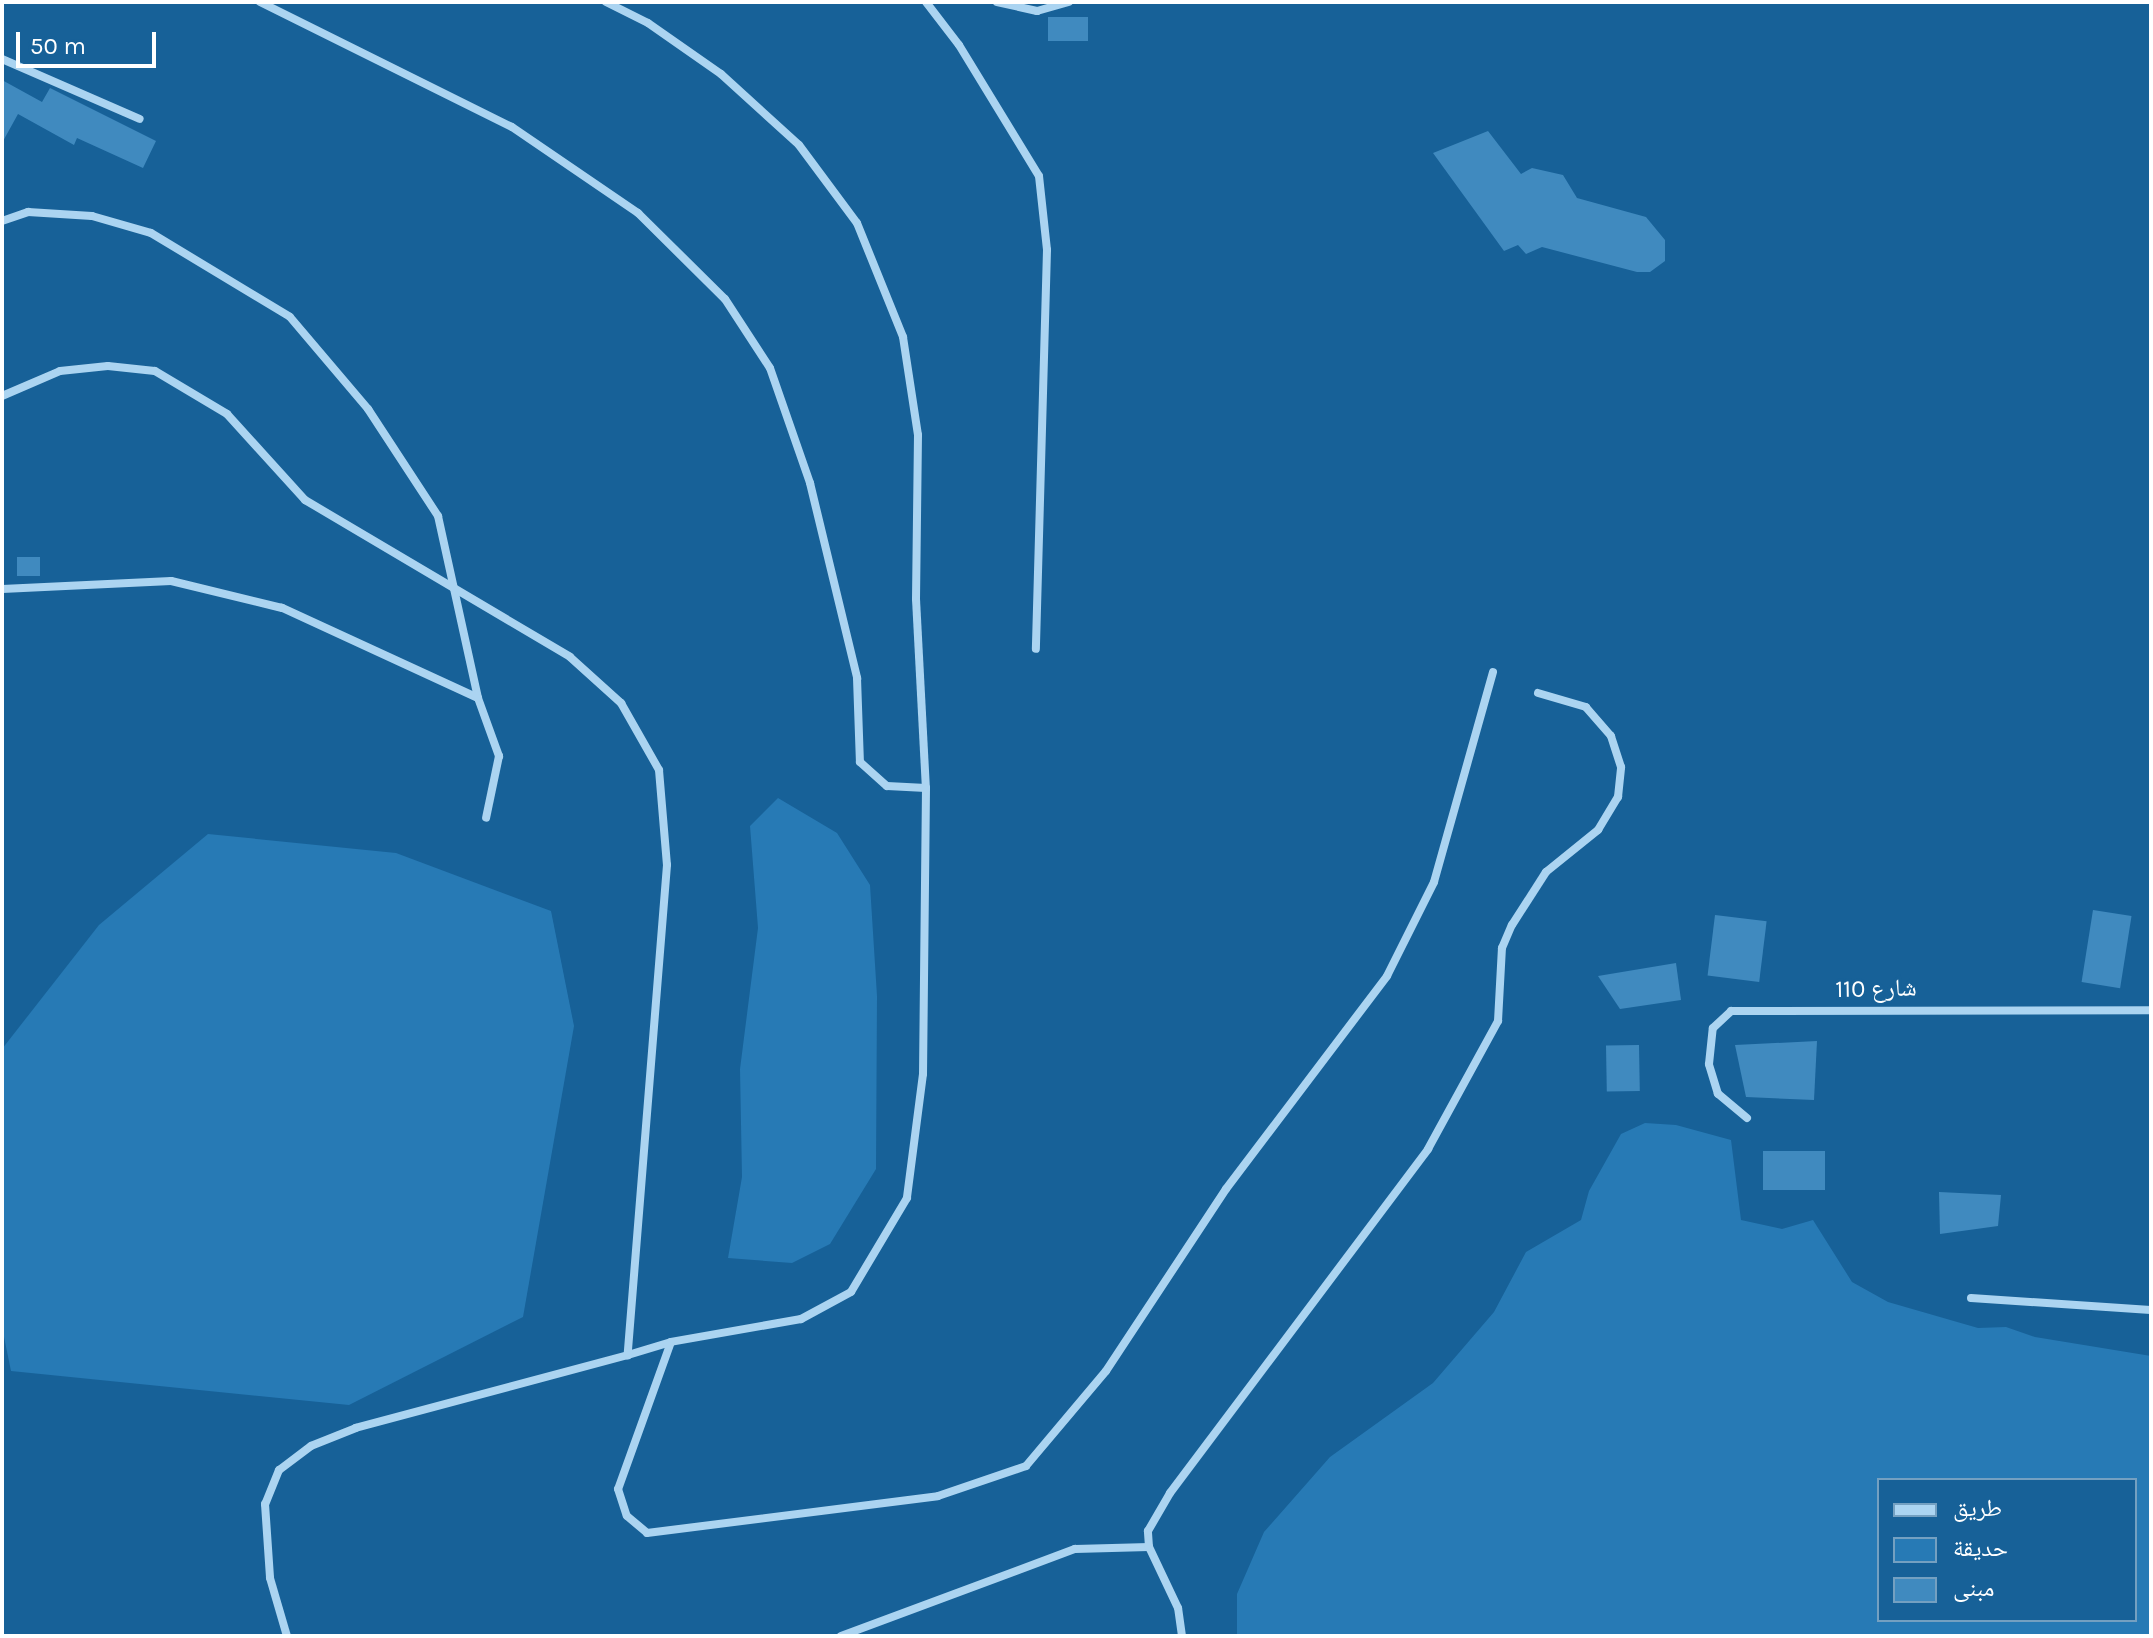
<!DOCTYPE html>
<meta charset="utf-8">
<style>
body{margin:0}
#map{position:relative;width:2153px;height:1638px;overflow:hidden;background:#176198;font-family:Karla,"Noto Naskh Arabic",sans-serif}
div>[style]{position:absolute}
.green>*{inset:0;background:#277ab5}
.building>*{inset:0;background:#408abf;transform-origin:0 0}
.street>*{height:8px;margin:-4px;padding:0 4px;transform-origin:4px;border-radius:4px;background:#abd4f1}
span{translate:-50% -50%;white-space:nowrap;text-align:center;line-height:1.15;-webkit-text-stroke:6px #176198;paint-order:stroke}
.street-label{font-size:24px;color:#fff}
.frame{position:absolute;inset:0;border:4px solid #fff;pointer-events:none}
.legend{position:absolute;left:1877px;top:1478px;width:260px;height:144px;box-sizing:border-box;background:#176198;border:2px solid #74a0c1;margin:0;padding:10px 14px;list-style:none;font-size:24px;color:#fff}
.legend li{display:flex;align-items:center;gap:16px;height:40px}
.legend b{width:40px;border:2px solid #74a0c1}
.scale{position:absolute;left:16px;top:32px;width:140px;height:36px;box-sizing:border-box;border:4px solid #fff;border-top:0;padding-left:10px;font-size:24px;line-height:28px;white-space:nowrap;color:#fff;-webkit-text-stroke:6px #176198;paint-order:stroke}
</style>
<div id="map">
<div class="green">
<i style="clip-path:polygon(778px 798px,837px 833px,870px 885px,877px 996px,876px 1169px,830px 1244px,792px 1263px,728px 1258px,742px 1177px,740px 1069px,758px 928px,750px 826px)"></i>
<i style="clip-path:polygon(208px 834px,396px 853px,551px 911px,574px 1026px,523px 1317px,349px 1405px,11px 1371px,2px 1327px,2px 1049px,99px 925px)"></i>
<i style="clip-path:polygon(evenodd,1645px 1123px,1676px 1125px,1731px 1140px,1741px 1220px,1782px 1229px,1813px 1220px,1852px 1282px,1888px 1302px,1978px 1328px,2006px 1327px,2035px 1337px,2151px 1356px,2151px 1636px,1237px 1636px,1237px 1594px,1264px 1532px,1330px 1457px,1433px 1383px,1494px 1312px,1526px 1252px,1581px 1220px,1589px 1191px,1621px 1134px,1645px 1123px,1879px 1480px,2135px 1480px,2135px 1620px,1879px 1620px,1879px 1480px)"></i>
</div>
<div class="building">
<i style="left:1088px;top:17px;width:24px;height:40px;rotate:90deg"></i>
<i style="clip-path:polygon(2px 80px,42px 102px,50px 88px,156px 141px,143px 168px,77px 138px,74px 145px,18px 114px,2px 143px)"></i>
<i style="clip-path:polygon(1488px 131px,1521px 174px,1532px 168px,1563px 175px,1577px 198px,1646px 217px,1665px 240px,1665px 261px,1650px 272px,1637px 272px,1542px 247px,1526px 254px,1518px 245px,1504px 251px,1433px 153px)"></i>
<i style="left:17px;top:557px;width:23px;height:19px"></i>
<i style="left:2093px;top:910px;width:39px;height:73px;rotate:9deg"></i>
<i style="left:1715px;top:915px;width:52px;height:61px;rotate:7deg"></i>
<i style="clip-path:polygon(1676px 963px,1681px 1000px,1620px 1009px,1598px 976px)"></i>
<i style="clip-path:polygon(1817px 1041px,1814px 1100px,1746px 1097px,1735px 1045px)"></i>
<i style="left:1639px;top:1045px;width:46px;height:33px;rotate:89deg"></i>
<i style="left:1763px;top:1151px;width:62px;height:39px"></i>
<i style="clip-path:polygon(1939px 1192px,2001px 1195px,1998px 1226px,1940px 1234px)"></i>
</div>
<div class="street">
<i style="left:260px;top:2px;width:281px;rotate:26.4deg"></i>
<i style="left:512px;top:127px;width:153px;rotate:34.3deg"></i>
<i style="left:638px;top:213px;width:122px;rotate:44.7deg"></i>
<i style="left:725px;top:299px;width:82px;rotate:56.9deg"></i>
<i style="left:770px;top:368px;width:122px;rotate:70.8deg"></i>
<i style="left:810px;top:483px;width:201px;rotate:76.4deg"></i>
<i style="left:857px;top:678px;width:84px;rotate:88deg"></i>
<i style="left:860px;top:762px;width:36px;rotate:42deg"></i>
<i style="left:887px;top:786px;width:39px;rotate:3deg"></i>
<i style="left:606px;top:2px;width:47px;rotate:26.6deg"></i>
<i style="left:648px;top:23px;width:89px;rotate:34.9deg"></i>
<i style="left:721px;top:74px;width:105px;rotate:42.3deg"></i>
<i style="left:799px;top:145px;width:97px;rotate:53.4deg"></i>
<i style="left:857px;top:223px;width:123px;rotate:68deg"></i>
<i style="left:903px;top:337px;width:99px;rotate:81.3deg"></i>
<i style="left:918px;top:435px;width:164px;rotate:90.7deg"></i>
<i style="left:916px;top:599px;width:189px;rotate:87deg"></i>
<i style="left:926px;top:788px;width:286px;rotate:90.6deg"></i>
<i style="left:923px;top:1074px;width:125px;rotate:97.4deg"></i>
<i style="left:907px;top:1198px;width:109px;rotate:120.8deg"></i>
<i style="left:851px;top:1292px;width:57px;rotate:151.6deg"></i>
<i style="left:801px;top:1319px;width:132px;rotate:170deg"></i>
<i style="left:671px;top:1342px;width:45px;rotate:163.2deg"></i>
<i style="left:926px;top:2px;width:54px;rotate:52.5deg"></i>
<i style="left:959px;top:45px;width:153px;rotate:58.6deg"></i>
<i style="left:1039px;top:176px;width:74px;rotate:83.8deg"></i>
<i style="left:1047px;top:250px;width:399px;rotate:91.6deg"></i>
<i style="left:997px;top:2px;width:41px;rotate:12.7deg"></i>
<i style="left:1037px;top:11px;width:33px;rotate:-16deg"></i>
<i style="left:2px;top:59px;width:150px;rotate:23.5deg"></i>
<i style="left:2px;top:221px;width:28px;rotate:-19deg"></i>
<i style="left:28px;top:212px;width:64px;rotate:3.6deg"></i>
<i style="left:92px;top:216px;width:61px;rotate:16.1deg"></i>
<i style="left:151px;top:233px;width:162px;rotate:31.1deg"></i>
<i style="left:290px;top:317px;width:121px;rotate:49.7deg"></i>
<i style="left:368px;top:409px;width:128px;rotate:56.8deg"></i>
<i style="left:438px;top:516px;width:186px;rotate:77.6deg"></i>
<i style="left:478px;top:698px;width:216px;rotate:-155.3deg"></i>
<i style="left:282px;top:608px;width:114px;rotate:-166.3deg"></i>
<i style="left:171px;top:581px;width:169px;rotate:177.3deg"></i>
<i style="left:2px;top:396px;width:63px;rotate:-23.3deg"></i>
<i style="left:60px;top:371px;width:48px;rotate:-5.9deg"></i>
<i style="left:108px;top:366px;width:47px;rotate:6.1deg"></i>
<i style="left:155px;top:371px;width:84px;rotate:30.8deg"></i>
<i style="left:227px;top:414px;width:116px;rotate:47.8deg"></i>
<i style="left:305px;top:500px;width:308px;rotate:30.6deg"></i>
<i style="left:570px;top:657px;width:69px;rotate:42deg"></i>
<i style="left:621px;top:703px;width:77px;rotate:60.4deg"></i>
<i style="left:659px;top:770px;width:95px;rotate:85.2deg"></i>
<i style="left:667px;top:865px;width:492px;rotate:94.6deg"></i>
<i style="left:628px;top:1355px;width:282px;rotate:165deg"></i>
<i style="left:356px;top:1428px;width:48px;rotate:158.2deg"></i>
<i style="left:311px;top:1446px;width:40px;rotate:143deg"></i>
<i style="left:279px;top:1470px;width:37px;rotate:112deg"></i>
<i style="left:265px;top:1504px;width:74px;rotate:86.1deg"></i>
<i style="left:270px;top:1578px;width:60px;rotate:73.7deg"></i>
<i style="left:478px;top:698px;width:62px;rotate:70.1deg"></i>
<i style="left:499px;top:756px;width:63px;rotate:101.8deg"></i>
<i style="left:1747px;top:1118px;width:38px;rotate:-140deg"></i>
<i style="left:1718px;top:1094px;width:31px;rotate:-107deg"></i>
<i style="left:1709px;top:1064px;width:36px;rotate:-84deg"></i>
<i style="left:1713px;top:1028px;width:25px;rotate:-43deg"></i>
<i style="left:1731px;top:1011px;width:420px;rotate:-0.1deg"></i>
<i style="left:1971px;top:1298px;width:180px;rotate:3.8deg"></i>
<i style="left:671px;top:1342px;width:156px;rotate:109.8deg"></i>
<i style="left:618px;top:1489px;width:28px;rotate:72deg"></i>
<i style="left:627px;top:1516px;width:26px;rotate:40deg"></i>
<i style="left:647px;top:1533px;width:293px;rotate:-7.2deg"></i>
<i style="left:938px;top:1496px;width:93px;rotate:-18.8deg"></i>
<i style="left:1026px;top:1466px;width:124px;rotate:-49.9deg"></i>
<i style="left:1106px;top:1371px;width:218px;rotate:-56.6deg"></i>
<i style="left:1226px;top:1189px;width:267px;rotate:-52.9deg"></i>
<i style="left:1387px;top:976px;width:105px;rotate:-63.4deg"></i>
<i style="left:1434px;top:882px;width:218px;rotate:-74.3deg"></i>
<i style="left:841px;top:1636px;width:250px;rotate:-20.4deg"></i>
<i style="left:1075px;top:1549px;width:74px;rotate:-1.5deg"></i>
<i style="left:1182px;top:1636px;width:28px;rotate:-98deg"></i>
<i style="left:1178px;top:1608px;width:68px;rotate:-115.4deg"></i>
<i style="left:1149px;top:1547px;width:16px;rotate:-94deg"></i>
<i style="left:1148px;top:1531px;width:44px;rotate:-59.9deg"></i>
<i style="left:1170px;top:1493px;width:430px;rotate:-53.1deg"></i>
<i style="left:1428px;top:1149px;width:146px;rotate:-61.3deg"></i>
<i style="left:1498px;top:1021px;width:73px;rotate:-86.9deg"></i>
<i style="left:1502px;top:948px;width:25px;rotate:-67deg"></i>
<i style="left:1512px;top:925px;width:63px;rotate:-57.3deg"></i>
<i style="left:1546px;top:872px;width:67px;rotate:-38.9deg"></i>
<i style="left:1598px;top:830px;width:39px;rotate:-59deg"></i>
<i style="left:1618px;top:797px;width:30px;rotate:-84deg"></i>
<i style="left:1621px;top:767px;width:33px;rotate:-108deg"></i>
<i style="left:1611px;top:736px;width:38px;rotate:-131deg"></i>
<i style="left:1586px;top:707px;width:50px;rotate:-163.7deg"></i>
</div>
<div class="street-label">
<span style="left:1876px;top:989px;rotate:-1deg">شارع 110</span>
</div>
<div class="frame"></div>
<ul class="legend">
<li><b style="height:10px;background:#abd4f1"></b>طريق</li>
<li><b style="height:22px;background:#277ab5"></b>حديقة</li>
<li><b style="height:22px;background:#408abf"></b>مبنى</li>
</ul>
<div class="scale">50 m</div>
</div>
